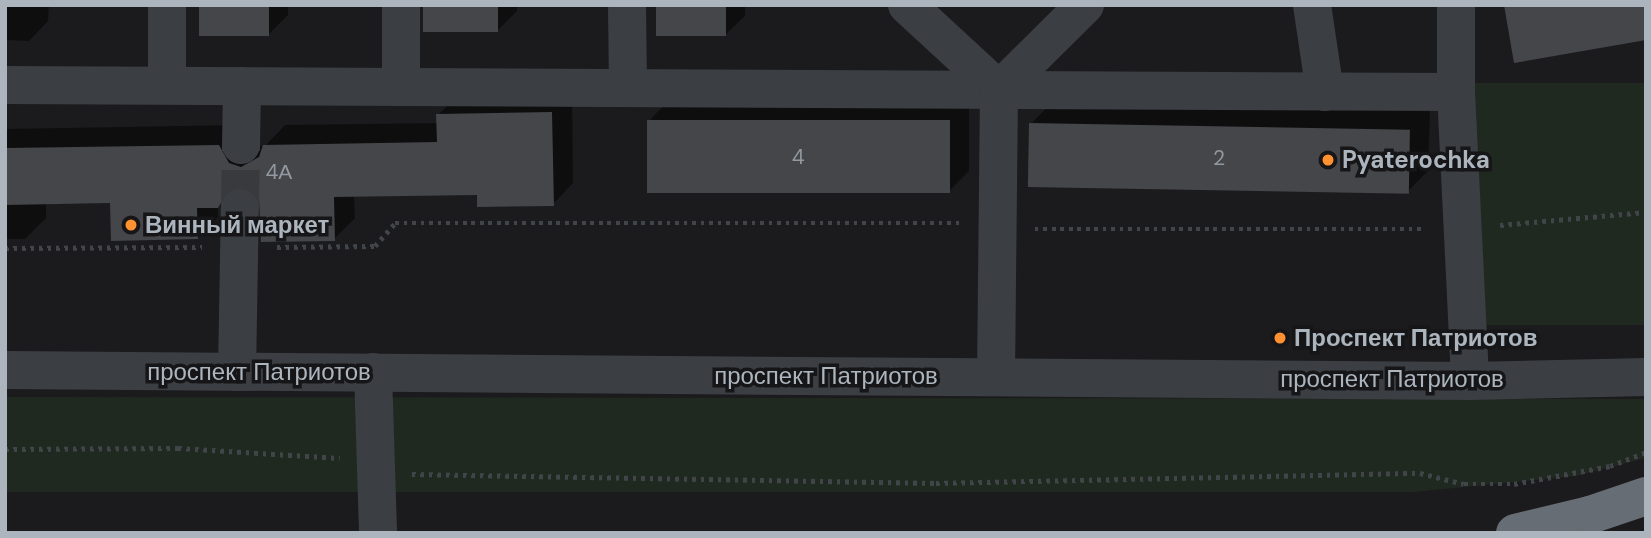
<!DOCTYPE html>
<meta charset="utf-8">
<style>
body{margin:0}
#map{position:relative;width:1651px;height:538px;overflow:hidden;background:#1b1b1d;font-family:"DM Sans",sans-serif}
div>[style]{position:absolute}
.green>*{inset:0;background:#202920;transform-origin:0 0}
.shadow>*{inset:0;background:#0007}
.building>*{inset:0;background:#45464a;transform-origin:0 0}
.minor-tunnel>*{height:38px;margin-top:-19px;transform-origin:0;background:repeating-linear-gradient(90deg,#383a3d 0 38px,transparent 0 57px)}
.path>*{height:4.5px;margin-top:-2.25px;transform-origin:0;background:repeating-linear-gradient(90deg,#41454a 0 3.5px,transparent 0 8.5px)}
.minor>*{height:38px;margin:-19px;padding:0 19px;transform-origin:19px;border-radius:19px;background:#3b3e43}
.highway>*{height:38px;margin:-19px;padding:0 19px;transform-origin:19px;border-radius:19px;background:#676d74}
.dots>*{width:19px;height:19px;translate:-50% -50%;box-sizing:border-box;border:4px solid #161618;border-radius:50%}
span{translate:-50% -50%;white-space:nowrap;text-align:center;line-height:1.15;-webkit-text-stroke:7px #161618;paint-order:stroke}
.number-label{font-size:21px;color:#9299a1}
.number-label span{-webkit-text-stroke-width:0}
.poi-label{font-size:24px;color:#acb5be;font-weight:700}
.left{translate:0 -50%;text-align:left}
.street-label{font-size:24px;color:#acb5be}
.frame{position:absolute;inset:0;border:7px solid #acb5be;pointer-events:none}
</style>
<div id="map">
<div class="green">
<i style="left:1646px;top:83px;width:242px;height:172px;rotate:90deg"></i>
<i style="clip-path:polygon(5px 397px,1646px 399px,1646px 458px,1576px 476px,1413px 492px,5px 492px)"></i>
</div>
<div class="shadow">
<i style="clip-path:polygon(5px 5px,49px 5px,48px 21px,29px 41px,5px 40px)"></i>
<i style="clip-path:polygon(200px 5px,288px 5px,288px 15px,268px 35px)"></i>
<i style="clip-path:polygon(429px 5px,517px 5px,517px 11px,497px 31px)"></i>
<i style="clip-path:polygon(658px 5px,745px 5px,745px 16px,725px 35px)"></i>
<i style="clip-path:polygon(572px 92px,573px 183px,553px 204px,479px 194px,354px 195px,355px 218px,334px 239px,264px 207px,252px 187px,237px 187px,218px 206px,218px 217px,197px 238px,112px 201px,46px 203px,46px 218px,25px 239px,5px 239px,5px 129px,240px 125px,250px 143px,264px 147px,285px 125px,438px 123px,438px 115px,459px 94px)"></i>
<i style="clip-path:polygon(668px 101px,969px 101px,969px 171px,949px 191px,649px 121px)"></i>
<i style="clip-path:polygon(1051px 103px,1430px 110px,1428px 171px,1408px 191px,1031px 124px)"></i>
</div>
<div class="building">
<i style="left:199px;top:5px;width:70px;height:31px"></i>
<i style="left:423px;top:5px;width:75px;height:27px"></i>
<i style="left:656px;top:5px;width:70px;height:31px"></i>
<i style="clip-path:polygon(1504px 5px,1646px 5px,1646px 40px,1514px 63px)"></i>
<i style="clip-path:polygon(552px 112px,554px 206px,477px 207px,477px 195px,334px 197px,335px 241px,261px 242px,259px 198px,241px 186px,229px 189px,218px 208px,197px 208px,198px 239px,111px 241px,110px 203px,5px 205px,5px 148px,219px 145px,229px 163px,241px 167px,259px 157px,263px 145px,437px 142px,436px 114px)"></i>
<i style="left:647px;top:120px;width:303px;height:73px"></i>
<i style="left:1029px;top:123px;width:381px;height:64px;rotate:1deg"></i>
</div>
<div class="minor-tunnel">
<i style="left:240px;top:208px;width:63px;rotate:-89.1deg"></i>
</div>
<div class="path">
<i style="left:1500px;top:225px;width:147px;rotate:-5.1deg"></i>
<i style="left:1035px;top:229px;width:390px"></i>
<i style="left:277px;top:247px;width:98px;rotate:-0.6deg"></i>
<i style="left:375px;top:246px;width:30px;rotate:-49deg"></i>
<i style="left:395px;top:223px;width:565px"></i>
<i style="left:5px;top:248px;width:197px;rotate:-0.3deg"></i>
<i style="left:5px;top:449px;width:173px;rotate:-0.3deg"></i>
<i style="left:178px;top:448px;width:162px;rotate:3.5deg"></i>
<i style="left:412px;top:474px;width:524px;rotate:0.98deg"></i>
<i style="left:936px;top:483px;width:484px;rotate:-1.2deg"></i>
<i style="left:1420px;top:473px;width:45px;rotate:14deg"></i>
<i style="left:1464px;top:484px;width:50px"></i>
<i style="left:1514px;top:484px;width:98px;rotate:-10.6deg"></i>
<i style="left:1610px;top:466px;width:39px;rotate:-21deg"></i>
</div>
<div class="minor">
<i style="left:401px;top:5px;width:81px;rotate:90deg"></i>
<i style="left:627px;top:5px;width:83px;rotate:89.3deg"></i>
<i style="left:907px;top:5px;width:125px;rotate:42.7deg"></i>
<i style="left:1312px;top:5px;width:88px;rotate:81.5deg"></i>
<i style="left:1456px;top:5px;width:87px;rotate:90deg"></i>
<i style="left:5px;top:85px;width:1451px;rotate:0.28deg"></i>
<i style="left:1456px;top:92px;width:289px;rotate:87.2deg"></i>
<i style="left:167px;top:85px;width:80px;rotate:-90deg"></i>
<i style="left:241px;top:145px;width:59px;rotate:-89deg"></i>
<i style="left:5px;top:370px;width:1465px;rotate:0.43deg"></i>
<i style="left:1470px;top:381px;width:176px;rotate:-1.3deg"></i>
<i style="left:237px;top:372px;width:164px;rotate:-89deg"></i>
<i style="left:373px;top:372px;width:161px;rotate:88.2deg"></i>
<i style="left:996px;top:377px;width:287px;rotate:-89.4deg"></i>
<i style="left:999px;top:90px;width:121px;rotate:-44.7deg"></i>
</div>
<div class="highway">
<i style="left:1515px;top:533px;width:77px;rotate:-13.5deg"></i>
<i style="left:1590px;top:515px;width:59px;rotate:-18.7deg"></i>
</div>
<div class="dots">
<i style="left:1328px;top:160px;background:#ff9131"></i>
<i style="left:131px;top:225px;background:#ff9131"></i>
<i style="left:1280px;top:338px;background:#ff9131"></i>
</div>
<div class="number-label">
<span style="left:798px;top:157px">4</span>
<span style="left:1219px;top:158px">2</span>
<span style="left:279px;top:172px">4А</span>
</div>
<div class="poi-label">
<span class="left" style="left:1342px;top:160px">Pyaterochka</span>
<span class="left" style="left:145px;top:225px">Винный маркет</span>
<span class="left" style="left:1294px;top:338px">Проспект Патриотов</span>
</div>
<div class="street-label">
<span style="left:259px;top:372px">проспект Патриотов</span>
<span style="left:826px;top:376px">проспект Патриотов</span>
<span style="left:1392px;top:379px">проспект Патриотов</span>
</div>
<div class="frame"></div>
</div>
